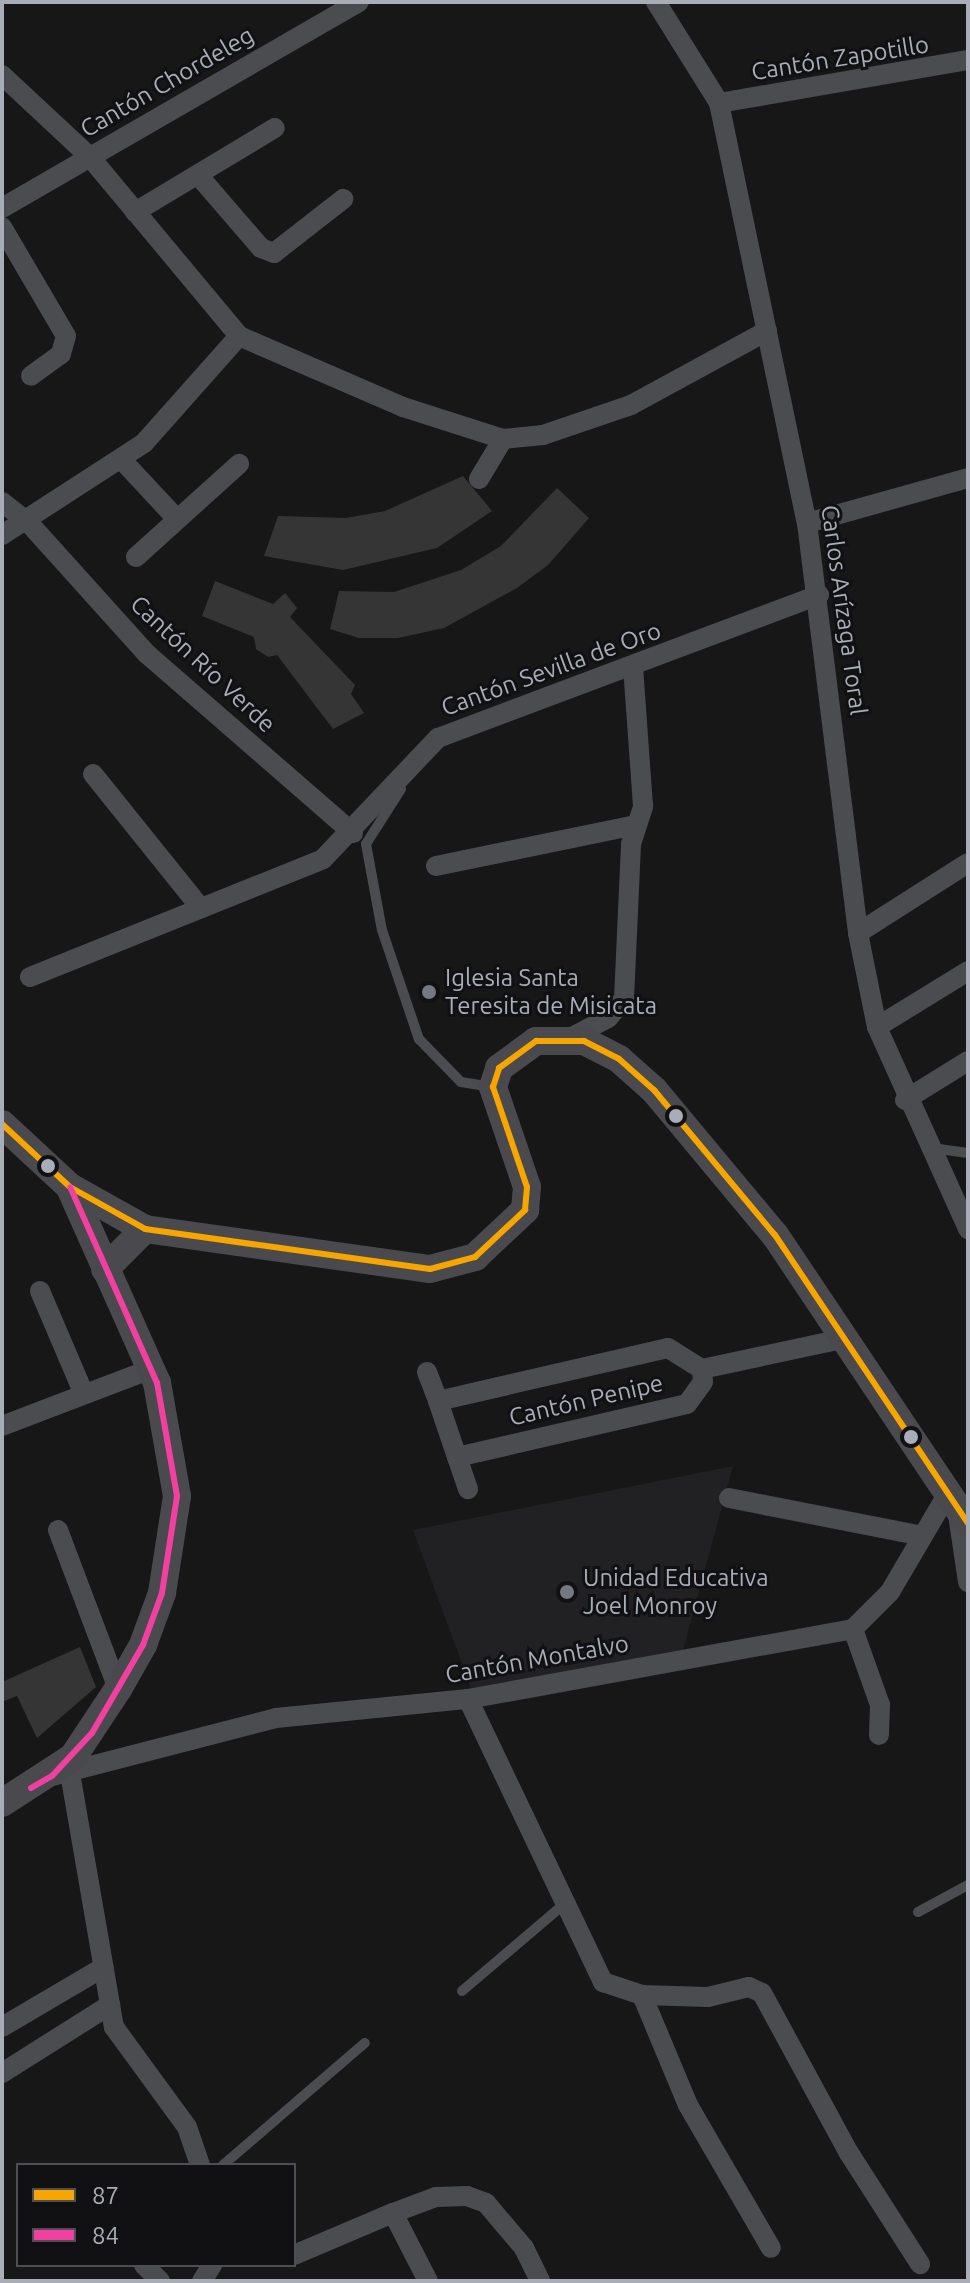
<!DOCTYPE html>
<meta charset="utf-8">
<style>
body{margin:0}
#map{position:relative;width:970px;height:2283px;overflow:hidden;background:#171717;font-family:Ubuntu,sans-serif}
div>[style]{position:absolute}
.built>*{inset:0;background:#212123}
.building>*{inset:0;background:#353536}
.lane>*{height:10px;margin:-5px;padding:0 5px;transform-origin:5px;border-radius:5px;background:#4b4c50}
.street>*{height:20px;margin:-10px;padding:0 10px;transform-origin:10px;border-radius:10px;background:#4b4c50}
.secondary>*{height:28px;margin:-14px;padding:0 14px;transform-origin:14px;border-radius:14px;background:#4a4a4e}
.bus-1>*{height:6px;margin:-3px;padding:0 3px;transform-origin:3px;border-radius:3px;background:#f7a600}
.bus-2>*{height:6px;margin:-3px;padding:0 3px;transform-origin:3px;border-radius:3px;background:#f240a1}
.dots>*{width:22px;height:22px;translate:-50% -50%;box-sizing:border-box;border:4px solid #111113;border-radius:50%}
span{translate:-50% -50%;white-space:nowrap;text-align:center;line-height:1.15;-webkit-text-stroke:6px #111113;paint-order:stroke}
.street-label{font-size:24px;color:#a8adb8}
.poi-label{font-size:24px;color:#a8adb8}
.left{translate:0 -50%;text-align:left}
.frame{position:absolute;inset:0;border:4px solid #a8adb8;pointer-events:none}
.legend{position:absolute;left:16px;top:2163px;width:280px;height:104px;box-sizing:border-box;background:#111113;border:2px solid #4d4f55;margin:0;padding:10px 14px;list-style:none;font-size:24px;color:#a8adb8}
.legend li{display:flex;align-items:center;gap:16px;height:40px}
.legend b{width:40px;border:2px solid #4d4f55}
</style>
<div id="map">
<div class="built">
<i style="clip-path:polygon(733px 1466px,682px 1654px,472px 1691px,413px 1530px)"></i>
</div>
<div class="building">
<i style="clip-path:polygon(463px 476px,492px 511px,437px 548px,343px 570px,264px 556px,278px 516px,346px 518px,385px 511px)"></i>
<i style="clip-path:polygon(557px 488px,589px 518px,548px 565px,517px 588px,444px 628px,398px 638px,359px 638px,330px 629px,339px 591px,394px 592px,461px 570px,501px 546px)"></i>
<i style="clip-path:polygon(215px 581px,273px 604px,285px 593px,297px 608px,290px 617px,355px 685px,351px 694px,364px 713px,333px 729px,277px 655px,268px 657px,256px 649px,254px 637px,202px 616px)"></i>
<i style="clip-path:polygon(80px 1647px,96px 1687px,37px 1738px,17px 1696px,2px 1702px,2px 1682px)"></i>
</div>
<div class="lane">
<i style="left:401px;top:789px;width:65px;rotate:122.5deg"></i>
<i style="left:366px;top:844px;width:87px;rotate:79.5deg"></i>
<i style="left:382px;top:930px;width:115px;rotate:71.3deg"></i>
<i style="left:419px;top:1039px;width:60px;rotate:45.7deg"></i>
<i style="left:461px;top:1082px;width:30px;rotate:9deg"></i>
<i style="left:932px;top:1148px;width:36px;rotate:8deg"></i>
<i style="left:918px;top:1912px;width:57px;rotate:-28.4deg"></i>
<i style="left:462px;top:1991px;width:131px;rotate:-40.4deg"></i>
<i style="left:223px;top:2165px;width:187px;rotate:-40.7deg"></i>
</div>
<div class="street">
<i style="left:656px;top:2px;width:119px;rotate:58deg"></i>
<i style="left:719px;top:103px;width:429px;rotate:78.2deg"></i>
<i style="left:807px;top:523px;width:413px;rotate:82.9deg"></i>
<i style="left:858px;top:933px;width:96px;rotate:78.6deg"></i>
<i style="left:877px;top:1027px;width:222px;rotate:65.7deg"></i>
<i style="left:2px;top:75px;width:120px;rotate:43deg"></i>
<i style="left:90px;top:157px;width:233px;rotate:50.2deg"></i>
<i style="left:239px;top:336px;width:179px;rotate:23.4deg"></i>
<i style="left:403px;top:407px;width:105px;rotate:17.7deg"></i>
<i style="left:503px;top:439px;width:40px;rotate:-5.7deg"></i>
<i style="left:543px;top:435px;width:93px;rotate:-18.8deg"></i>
<i style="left:631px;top:405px;width:155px;rotate:-28.6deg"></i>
<i style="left:719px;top:103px;width:253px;rotate:-9.8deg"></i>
<i style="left:198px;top:175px;width:96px;rotate:49.2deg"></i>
<i style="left:261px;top:248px;width:14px;rotate:21deg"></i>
<i style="left:274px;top:253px;width:88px;rotate:-38deg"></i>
<i style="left:2px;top:208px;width:412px;rotate:-30deg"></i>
<i style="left:135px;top:212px;width:163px;rotate:-31deg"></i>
<i style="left:2px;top:227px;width:126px;rotate:59.6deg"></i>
<i style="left:66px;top:336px;width:19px;rotate:106deg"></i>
<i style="left:61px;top:354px;width:37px;rotate:144deg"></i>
<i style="left:121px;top:459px;width:82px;rotate:47deg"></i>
<i style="left:479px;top:479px;width:47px;rotate:-59deg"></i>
<i style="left:2px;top:502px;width:33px;rotate:38deg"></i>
<i style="left:28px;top:522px;width:178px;rotate:48deg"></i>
<i style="left:147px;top:654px;width:273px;rotate:41deg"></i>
<i style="left:807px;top:523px;width:167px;rotate:-15.6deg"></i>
<i style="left:2px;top:535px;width:169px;rotate:-32.9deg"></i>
<i style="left:144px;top:443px;width:143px;rotate:-48.4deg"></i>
<i style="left:136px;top:557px;width:139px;rotate:-42.1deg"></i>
<i style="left:93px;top:774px;width:169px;rotate:51.2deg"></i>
<i style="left:436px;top:866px;width:204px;rotate:-11.6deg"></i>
<i style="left:858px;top:933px;width:130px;rotate:-32.5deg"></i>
<i style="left:30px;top:977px;width:316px;rotate:-21.9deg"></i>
<i style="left:323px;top:859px;width:167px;rotate:-46.5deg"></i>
<i style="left:438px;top:738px;width:407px;rotate:-20.6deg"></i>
<i style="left:877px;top:1027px;width:107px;rotate:-31.6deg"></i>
<i style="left:572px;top:1037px;width:41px;rotate:-27.8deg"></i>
<i style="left:608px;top:1018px;width:25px;rotate:-50deg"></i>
<i style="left:624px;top:999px;width:155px;rotate:-87.4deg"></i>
<i style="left:631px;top:844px;width:40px;rotate:-72deg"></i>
<i style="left:643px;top:806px;width:139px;rotate:-94.1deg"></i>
<i style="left:905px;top:1100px;width:74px;rotate:-31.8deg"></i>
<i style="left:40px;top:1291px;width:112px;rotate:66.9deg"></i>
<i style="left:668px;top:1348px;width:40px;rotate:32deg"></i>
<i style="left:702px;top:1369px;width:13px;rotate:86deg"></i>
<i style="left:703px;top:1382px;width:27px;rotate:126deg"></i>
<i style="left:687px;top:1404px;width:236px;rotate:167deg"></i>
<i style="left:457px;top:1457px;width:59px;rotate:-108.7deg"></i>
<i style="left:438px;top:1401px;width:236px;rotate:-13deg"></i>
<i style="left:702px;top:1369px;width:148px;rotate:-12.1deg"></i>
<i style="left:427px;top:1372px;width:31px;rotate:69deg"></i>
<i style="left:2px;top:1426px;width:160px;rotate:-20.9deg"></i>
<i style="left:457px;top:1457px;width:34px;rotate:71deg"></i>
<i style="left:729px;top:1498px;width:197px;rotate:11.1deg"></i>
<i style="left:957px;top:1508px;width:75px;rotate:81.5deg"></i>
<i style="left:58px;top:1530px;width:170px;rotate:69.3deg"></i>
<i style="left:853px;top:1629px;width:81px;rotate:70.4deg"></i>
<i style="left:880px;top:1705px;width:30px;rotate:92deg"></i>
<i style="left:468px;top:1699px;width:314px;rotate:64.5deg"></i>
<i style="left:603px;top:1982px;width:41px;rotate:18.4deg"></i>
<i style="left:642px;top:1995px;width:66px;rotate:1.7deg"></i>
<i style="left:708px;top:1997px;width:42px;rotate:-13.7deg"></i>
<i style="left:749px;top:1987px;width:14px;rotate:25deg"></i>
<i style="left:762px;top:1993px;width:182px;rotate:61.5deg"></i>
<i style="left:849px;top:2153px;width:132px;rotate:57.4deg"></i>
<i style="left:70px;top:1773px;width:258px;rotate:80.2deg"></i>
<i style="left:114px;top:2027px;width:124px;rotate:53.9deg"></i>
<i style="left:187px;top:2127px;width:40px;rotate:71.1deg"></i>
<i style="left:52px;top:1776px;width:231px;rotate:-14.5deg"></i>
<i style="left:276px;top:1718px;width:193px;rotate:-5.7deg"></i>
<i style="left:468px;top:1699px;width:391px;rotate:-10.3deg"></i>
<i style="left:853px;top:1629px;width:52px;rotate:-45deg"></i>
<i style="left:890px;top:1592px;width:113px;rotate:-59.6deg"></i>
<i style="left:642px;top:1995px;width:119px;rotate:67.3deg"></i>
<i style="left:688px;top:2105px;width:165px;rotate:59.9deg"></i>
<i style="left:2px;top:2027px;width:118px;rotate:-30.5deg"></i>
<i style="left:2px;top:2073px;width:128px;rotate:-32.2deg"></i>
<i style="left:393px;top:2213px;width:46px;rotate:-20.4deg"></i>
<i style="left:436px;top:2197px;width:31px;rotate:-2deg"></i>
<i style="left:467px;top:2196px;width:20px;rotate:20deg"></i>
<i style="left:486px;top:2203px;width:59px;rotate:49.8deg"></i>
<i style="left:524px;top:2248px;width:37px;rotate:64deg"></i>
<i style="left:294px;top:2255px;width:108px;rotate:-23deg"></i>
<i style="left:393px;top:2213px;width:76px;rotate:62.8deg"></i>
<i style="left:144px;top:2265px;width:23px;rotate:45deg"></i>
<i style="left:202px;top:2281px;width:19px;rotate:-58deg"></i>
</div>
<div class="secondary">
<i style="left:2px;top:1124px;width:93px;rotate:42.8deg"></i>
<i style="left:70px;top:1187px;width:86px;rotate:29.2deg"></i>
<i style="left:145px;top:1229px;width:288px;rotate:8deg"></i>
<i style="left:430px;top:1269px;width:47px;rotate:-14.9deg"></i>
<i style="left:475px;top:1257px;width:69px;rotate:-43.2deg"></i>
<i style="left:525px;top:1210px;width:23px;rotate:-85deg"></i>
<i style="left:527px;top:1187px;width:106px;rotate:-108.8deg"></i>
<i style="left:493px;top:1087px;width:20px;rotate:-72deg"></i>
<i style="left:499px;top:1068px;width:46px;rotate:-36.1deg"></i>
<i style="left:536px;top:1041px;width:48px"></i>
<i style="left:584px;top:1041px;width:39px;rotate:27deg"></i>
<i style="left:619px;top:1059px;width:47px;rotate:41.5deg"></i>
<i style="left:654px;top:1090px;width:189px;rotate:50.2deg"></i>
<i style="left:775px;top:1235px;width:347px;rotate:56.2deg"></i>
<i style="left:105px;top:1269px;width:57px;rotate:-45deg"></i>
<i style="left:2px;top:1803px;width:85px;rotate:-32.9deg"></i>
<i style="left:73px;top:1757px;width:82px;rotate:-56.5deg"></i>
<i style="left:118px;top:1689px;width:51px;rotate:-60.4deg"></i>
<i style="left:143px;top:1645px;width:55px;rotate:-69.9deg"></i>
<i style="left:162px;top:1593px;width:98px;rotate:-81.2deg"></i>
<i style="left:177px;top:1496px;width:115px;rotate:-100deg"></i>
<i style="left:157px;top:1383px;width:214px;rotate:-114deg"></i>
</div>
<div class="bus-1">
<i style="left:2px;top:1124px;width:93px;rotate:42.8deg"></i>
<i style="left:70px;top:1187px;width:86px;rotate:29.2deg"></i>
<i style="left:145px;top:1229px;width:288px;rotate:8deg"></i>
<i style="left:430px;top:1269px;width:47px;rotate:-14.9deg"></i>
<i style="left:475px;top:1257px;width:69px;rotate:-43.2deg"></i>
<i style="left:525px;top:1210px;width:23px;rotate:-85deg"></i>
<i style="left:527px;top:1187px;width:106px;rotate:-108.8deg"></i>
<i style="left:493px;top:1087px;width:20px;rotate:-72deg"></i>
<i style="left:499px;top:1068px;width:46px;rotate:-36.1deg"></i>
<i style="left:536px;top:1041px;width:48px"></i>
<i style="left:584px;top:1041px;width:39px;rotate:27deg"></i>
<i style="left:619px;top:1059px;width:47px;rotate:41.5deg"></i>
<i style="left:654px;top:1090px;width:189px;rotate:50.2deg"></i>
<i style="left:775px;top:1235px;width:347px;rotate:56.2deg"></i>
</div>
<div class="bus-2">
<i style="left:31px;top:1788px;width:24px;rotate:-30deg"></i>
<i style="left:52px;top:1776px;width:59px;rotate:-47.1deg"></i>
<i style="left:92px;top:1733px;width:102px;rotate:-59.9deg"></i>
<i style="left:143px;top:1645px;width:55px;rotate:-69.9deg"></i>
<i style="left:162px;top:1593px;width:98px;rotate:-81.2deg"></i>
<i style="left:177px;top:1496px;width:115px;rotate:-100deg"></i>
<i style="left:157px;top:1383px;width:214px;rotate:-113.9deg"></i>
</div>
<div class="dots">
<i style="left:429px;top:992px;background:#757880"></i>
<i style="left:676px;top:1116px;background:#a8adb8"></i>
<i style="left:48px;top:1166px;background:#a8adb8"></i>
<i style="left:911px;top:1437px;background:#a8adb8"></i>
<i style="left:567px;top:1592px;background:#757880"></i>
</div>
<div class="street-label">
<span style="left:840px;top:58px;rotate:-9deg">Cantón Zapotillo</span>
<span style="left:167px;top:82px;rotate:-30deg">Cantón Chordeleg</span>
<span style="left:844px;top:610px;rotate:82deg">Carlos Arízaga Toral</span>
<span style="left:203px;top:664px;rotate:43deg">Cantón Río Verde</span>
<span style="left:551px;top:669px;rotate:-20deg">Cantón Sevilla de Oro</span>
<span style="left:586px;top:1400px;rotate:-13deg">Cantón Penipe</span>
<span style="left:537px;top:1659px;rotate:-10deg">Cantón Montalvo</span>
</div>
<div class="poi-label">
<span class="left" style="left:445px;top:992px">Iglesia Santa<br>Teresita de Misicata</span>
<span class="left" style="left:583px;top:1592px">Unidad Educativa<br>Joel Monroy</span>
</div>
<div class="frame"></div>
<ul class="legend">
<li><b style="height:10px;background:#f7a600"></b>87</li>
<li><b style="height:10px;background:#f240a1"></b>84</li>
</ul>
</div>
